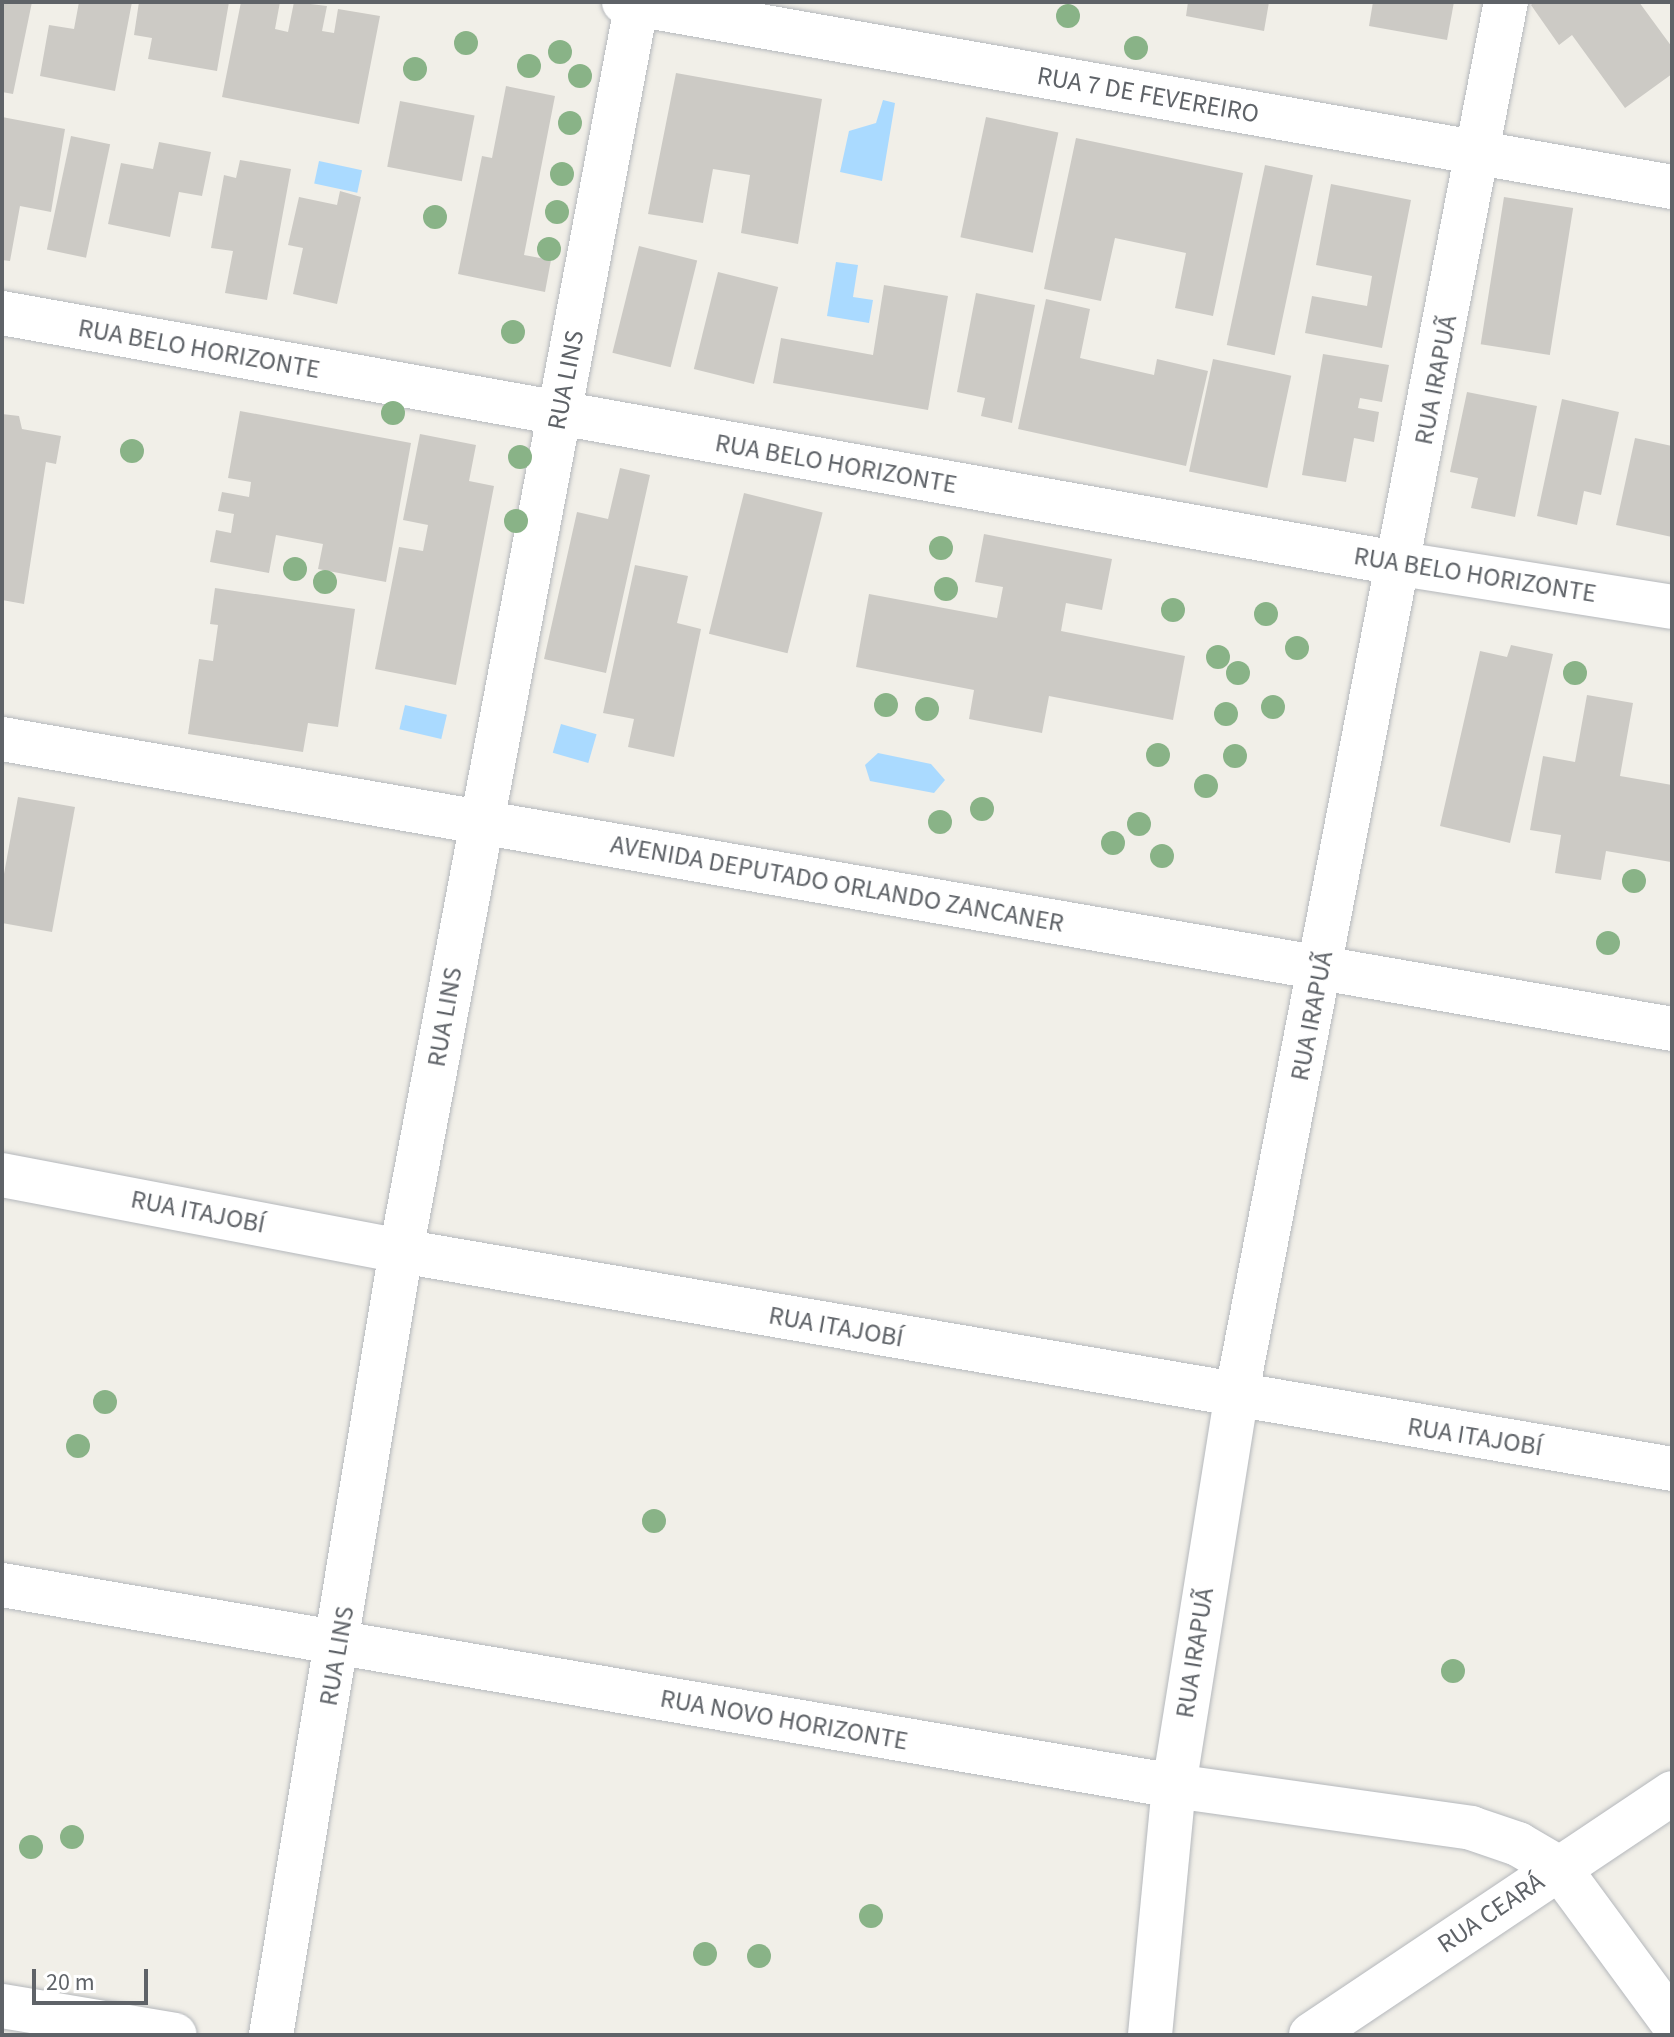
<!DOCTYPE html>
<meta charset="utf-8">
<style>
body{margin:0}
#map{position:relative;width:1674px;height:2037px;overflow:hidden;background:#f1efe8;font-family:"Source Sans 3",sans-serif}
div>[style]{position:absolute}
.water>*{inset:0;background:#aadaff;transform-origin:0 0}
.building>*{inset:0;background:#cccac5;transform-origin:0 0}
.roads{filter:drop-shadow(0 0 2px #b5b8bc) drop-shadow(0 0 2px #b5b8bc)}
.minor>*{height:44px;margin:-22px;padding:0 22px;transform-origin:22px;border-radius:22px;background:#fff}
.tertiary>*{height:44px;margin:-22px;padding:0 22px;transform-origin:22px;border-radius:22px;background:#fff}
.trees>*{width:24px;height:24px;margin:-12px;border-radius:50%;background:#89b387}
span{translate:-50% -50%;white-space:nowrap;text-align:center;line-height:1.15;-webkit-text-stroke:7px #fff;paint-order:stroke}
.street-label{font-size:26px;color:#5f6368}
.frame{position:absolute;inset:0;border:4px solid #5f6368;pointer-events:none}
.scale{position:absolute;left:32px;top:1969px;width:116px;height:36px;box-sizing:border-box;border:4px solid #5f6368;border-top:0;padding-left:10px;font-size:24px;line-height:28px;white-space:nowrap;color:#5f6368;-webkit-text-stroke:6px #fff;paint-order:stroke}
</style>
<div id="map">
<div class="water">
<i style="clip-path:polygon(883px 100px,895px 103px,882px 181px,840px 172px,849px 131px,876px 123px)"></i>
<i style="left:319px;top:161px;width:44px;height:23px;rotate:12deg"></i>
<i style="clip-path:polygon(836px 262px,858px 265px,853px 297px,873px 300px,869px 323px,827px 316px)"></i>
<i style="left:405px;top:705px;width:43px;height:25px;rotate:13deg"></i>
<i style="left:561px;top:724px;width:37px;height:30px;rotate:16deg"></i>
<i style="clip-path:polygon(878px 753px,931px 764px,945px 780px,934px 793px,870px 781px,865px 765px)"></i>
</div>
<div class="building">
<i style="clip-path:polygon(2px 2px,32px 2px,13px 94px,2px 92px)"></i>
<i style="clip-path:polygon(79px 2px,132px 2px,115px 91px,40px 76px,49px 25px,74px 29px)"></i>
<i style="clip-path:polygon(139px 2px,229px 2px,217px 71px,148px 59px,152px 38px,134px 35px)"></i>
<i style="clip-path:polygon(241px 2px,280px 2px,275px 29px,288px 32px,294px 2px,327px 6px,322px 31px,334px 33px,338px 9px,380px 16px,359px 124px,222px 97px)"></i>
<i style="clip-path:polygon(1188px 2px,1269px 2px,1264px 31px,1186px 16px)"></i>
<i style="clip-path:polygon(1373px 2px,1454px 2px,1447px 40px,1369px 26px)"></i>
<i style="clip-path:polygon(1534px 2px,1639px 2px,1672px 47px,1672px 74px,1625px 108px,1572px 35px,1559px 45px,1531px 5px)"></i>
<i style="clip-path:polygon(676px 73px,822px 99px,798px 244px,741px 233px,750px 175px,713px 169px,703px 223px,648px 214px)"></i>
<i style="clip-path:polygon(506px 86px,555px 96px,524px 255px,551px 260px,545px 292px,458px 274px,482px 156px,492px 158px)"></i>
<i style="left:400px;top:101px;width:76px;height:67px;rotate:11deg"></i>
<i style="clip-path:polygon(2px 117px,65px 129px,51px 212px,20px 206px,10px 261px,2px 260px)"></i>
<i style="left:986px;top:117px;width:74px;height:123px;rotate:12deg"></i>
<i style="left:71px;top:136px;width:40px;height:116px;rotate:12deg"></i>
<i style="clip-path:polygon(1076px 138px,1243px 173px,1213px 316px,1175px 308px,1186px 253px,1115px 238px,1101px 301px,1044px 289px)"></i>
<i style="clip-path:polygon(159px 142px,211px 152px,202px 196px,179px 192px,170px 237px,108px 224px,121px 163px,153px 169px)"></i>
<i style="clip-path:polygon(240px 160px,291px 169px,267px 300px,225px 293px,233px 251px,211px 248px,224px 175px,236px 178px)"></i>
<i style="left:1265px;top:165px;width:49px;height:184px;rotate:12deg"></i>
<i style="clip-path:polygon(1331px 184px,1411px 200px,1382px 348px,1305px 333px,1312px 296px,1367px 306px,1372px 276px,1316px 265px)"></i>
<i style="clip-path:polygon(340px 191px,361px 197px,337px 304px,293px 294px,303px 248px,288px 245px,299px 197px,337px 205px)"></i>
<i style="left:1504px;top:197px;width:70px;height:149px;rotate:9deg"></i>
<i style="left:639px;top:246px;width:60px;height:110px;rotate:14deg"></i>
<i style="left:718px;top:272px;width:62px;height:100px;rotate:14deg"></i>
<i style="clip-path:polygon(884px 285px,948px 296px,928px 410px,773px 383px,781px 338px,873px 355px)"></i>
<i style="clip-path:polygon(976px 293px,1035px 305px,1012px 423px,981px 416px,985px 398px,957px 392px)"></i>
<i style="clip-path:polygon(1046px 299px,1090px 309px,1080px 358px,1154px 375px,1157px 359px,1208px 371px,1186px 466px,1018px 429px)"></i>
<i style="clip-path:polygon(1323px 354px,1389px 365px,1382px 402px,1360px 398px,1358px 408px,1379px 412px,1374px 442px,1354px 438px,1346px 482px,1302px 475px)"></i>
<i style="left:1213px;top:359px;width:80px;height:115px;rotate:12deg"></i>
<i style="clip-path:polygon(1467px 392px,1537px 406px,1515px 517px,1471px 508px,1478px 478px,1450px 472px)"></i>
<i style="clip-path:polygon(1562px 399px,1619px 412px,1601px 495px,1584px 491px,1577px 525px,1537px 516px)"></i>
<i style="clip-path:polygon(240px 411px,411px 443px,386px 582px,318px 569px,323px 544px,276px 535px,269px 573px,210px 562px,216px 530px,231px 533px,234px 514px,218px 511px,222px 492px,249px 497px,251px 482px,228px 478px)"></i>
<i style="clip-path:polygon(2px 414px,19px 416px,22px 429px,61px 436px,56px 464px,46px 462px,24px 604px,2px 600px)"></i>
<i style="clip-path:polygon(420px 434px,476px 445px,469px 481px,494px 486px,456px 685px,375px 669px,399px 547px,423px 551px,428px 525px,403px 520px)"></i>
<i style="clip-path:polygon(1635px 438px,1672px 446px,1672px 537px,1616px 525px)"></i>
<i style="clip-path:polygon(620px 468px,650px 475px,606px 673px,544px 659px,577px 512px,608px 519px)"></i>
<i style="left:744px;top:493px;width:81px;height:145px;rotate:14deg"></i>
<i style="clip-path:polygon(984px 534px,1112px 559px,1102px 610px,1066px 603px,1061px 631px,1185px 656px,1173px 720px,1049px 696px,1042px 733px,969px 719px,974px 690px,856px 667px,869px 594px,997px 618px,1003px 587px,975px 582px)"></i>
<i style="clip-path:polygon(635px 565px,688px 576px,677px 623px,701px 629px,674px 757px,628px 747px,634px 719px,603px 713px)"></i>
<i style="clip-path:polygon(215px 588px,355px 609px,338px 727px,308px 723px,303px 752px,188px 734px,199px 659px,213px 661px,218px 625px,210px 624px)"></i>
<i style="clip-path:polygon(1511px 645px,1553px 654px,1510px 843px,1440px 826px,1480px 651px,1507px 657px)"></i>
<i style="clip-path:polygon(1587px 695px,1633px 703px,1620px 776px,1672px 785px,1671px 862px,1606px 851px,1601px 880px,1555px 873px,1561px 835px,1530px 830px,1543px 756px,1575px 762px)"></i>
<i style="clip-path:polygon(18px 797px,75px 807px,52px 932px,2px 923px,2px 885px)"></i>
</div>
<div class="roads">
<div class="minor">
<i style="left:624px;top:2px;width:1064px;rotate:10.01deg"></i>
<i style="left:2px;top:313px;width:1421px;rotate:10.17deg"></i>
<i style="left:1401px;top:564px;width:274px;rotate:9deg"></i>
<i style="left:2px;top:1175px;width:406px;rotate:10.8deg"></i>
<i style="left:401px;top:1251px;width:1290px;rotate:9.73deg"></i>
<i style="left:2px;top:1585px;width:1189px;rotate:9.73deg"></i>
<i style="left:1174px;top:1786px;width:300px;rotate:8deg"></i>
<i style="left:1471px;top:1828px;width:50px;rotate:18.8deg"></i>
<i style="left:1518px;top:1844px;width:48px;rotate:30.3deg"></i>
<i style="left:1559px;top:1868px;width:191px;rotate:53.7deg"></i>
<i style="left:2px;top:2006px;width:175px;rotate:9.5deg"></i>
<i style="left:271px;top:2035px;width:795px;rotate:-80.59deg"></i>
<i style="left:401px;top:1251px;width:1271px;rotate:-79.3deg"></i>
<i style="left:1150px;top:2035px;width:250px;rotate:-84.5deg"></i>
<i style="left:1174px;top:1786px;width:394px;rotate:-80.9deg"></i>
<i style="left:1236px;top:1397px;width:1421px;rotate:-79.05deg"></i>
<i style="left:1311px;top:2035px;width:435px;rotate:-33.8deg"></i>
</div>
<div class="tertiary">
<i style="left:2px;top:739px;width:1695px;rotate:9.85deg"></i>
</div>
</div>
<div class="trees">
<i style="left:1068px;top:16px"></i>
<i style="left:466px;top:43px"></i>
<i style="left:1136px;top:48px"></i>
<i style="left:560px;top:52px"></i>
<i style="left:529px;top:66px"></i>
<i style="left:415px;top:69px"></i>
<i style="left:580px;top:76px"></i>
<i style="left:570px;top:123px"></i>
<i style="left:562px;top:174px"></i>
<i style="left:557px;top:212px"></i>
<i style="left:435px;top:217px"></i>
<i style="left:549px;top:249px"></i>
<i style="left:513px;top:332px"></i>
<i style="left:393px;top:413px"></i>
<i style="left:132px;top:451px"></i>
<i style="left:520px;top:457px"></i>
<i style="left:516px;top:521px"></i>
<i style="left:941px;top:548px"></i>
<i style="left:295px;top:569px"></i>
<i style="left:325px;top:582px"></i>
<i style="left:946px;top:589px"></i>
<i style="left:1173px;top:610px"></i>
<i style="left:1266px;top:614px"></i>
<i style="left:1297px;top:648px"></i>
<i style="left:1218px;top:657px"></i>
<i style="left:1238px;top:673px"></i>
<i style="left:1575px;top:673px"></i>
<i style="left:886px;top:705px"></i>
<i style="left:1273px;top:707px"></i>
<i style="left:927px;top:709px"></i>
<i style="left:1226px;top:714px"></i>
<i style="left:1158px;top:755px"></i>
<i style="left:1235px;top:756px"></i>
<i style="left:1206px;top:786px"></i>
<i style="left:982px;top:809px"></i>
<i style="left:940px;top:822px"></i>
<i style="left:1139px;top:824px"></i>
<i style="left:1113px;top:843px"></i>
<i style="left:1162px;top:856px"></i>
<i style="left:1634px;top:881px"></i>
<i style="left:1608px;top:943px"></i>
<i style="left:105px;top:1402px"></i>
<i style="left:78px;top:1446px"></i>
<i style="left:654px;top:1521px"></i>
<i style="left:1453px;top:1671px"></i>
<i style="left:72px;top:1837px"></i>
<i style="left:31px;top:1847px"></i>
<i style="left:871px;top:1916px"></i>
<i style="left:705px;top:1954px"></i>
<i style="left:759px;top:1956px"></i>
</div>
<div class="street-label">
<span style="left:1148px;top:95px;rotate:10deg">RUA 7 DE FEVEREIRO</span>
<span style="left:199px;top:349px;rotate:10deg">RUA BELO HORIZONTE</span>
<span style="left:566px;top:380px;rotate:-79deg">RUA LINS</span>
<span style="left:1436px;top:380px;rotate:-79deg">RUA IRAPUÃ</span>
<span style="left:836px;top:464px;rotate:10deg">RUA BELO HORIZONTE</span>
<span style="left:1475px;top:575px;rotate:9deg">RUA BELO HORIZONTE</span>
<span style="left:837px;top:884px;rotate:10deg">AVENIDA DEPUTADO ORLANDO ZANCANER</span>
<span style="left:1312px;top:1016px;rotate:-79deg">RUA IRAPUÃ</span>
<span style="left:445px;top:1017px;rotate:-80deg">RUA LINS</span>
<span style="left:198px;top:1212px;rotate:11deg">RUA ITAJOBÍ</span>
<span style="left:836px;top:1327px;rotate:10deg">RUA ITAJOBÍ</span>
<span style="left:1475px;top:1437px;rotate:9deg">RUA ITAJOBÍ</span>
<span style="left:1195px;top:1653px;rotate:-81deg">RUA IRAPUÃ</span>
<span style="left:337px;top:1656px;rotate:-80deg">RUA LINS</span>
<span style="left:784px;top:1720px;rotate:10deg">RUA NOVO HORIZONTE</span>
<span style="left:1491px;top:1913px;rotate:-34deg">RUA CEARÁ</span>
</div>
<div class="frame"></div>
<div class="scale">20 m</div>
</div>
